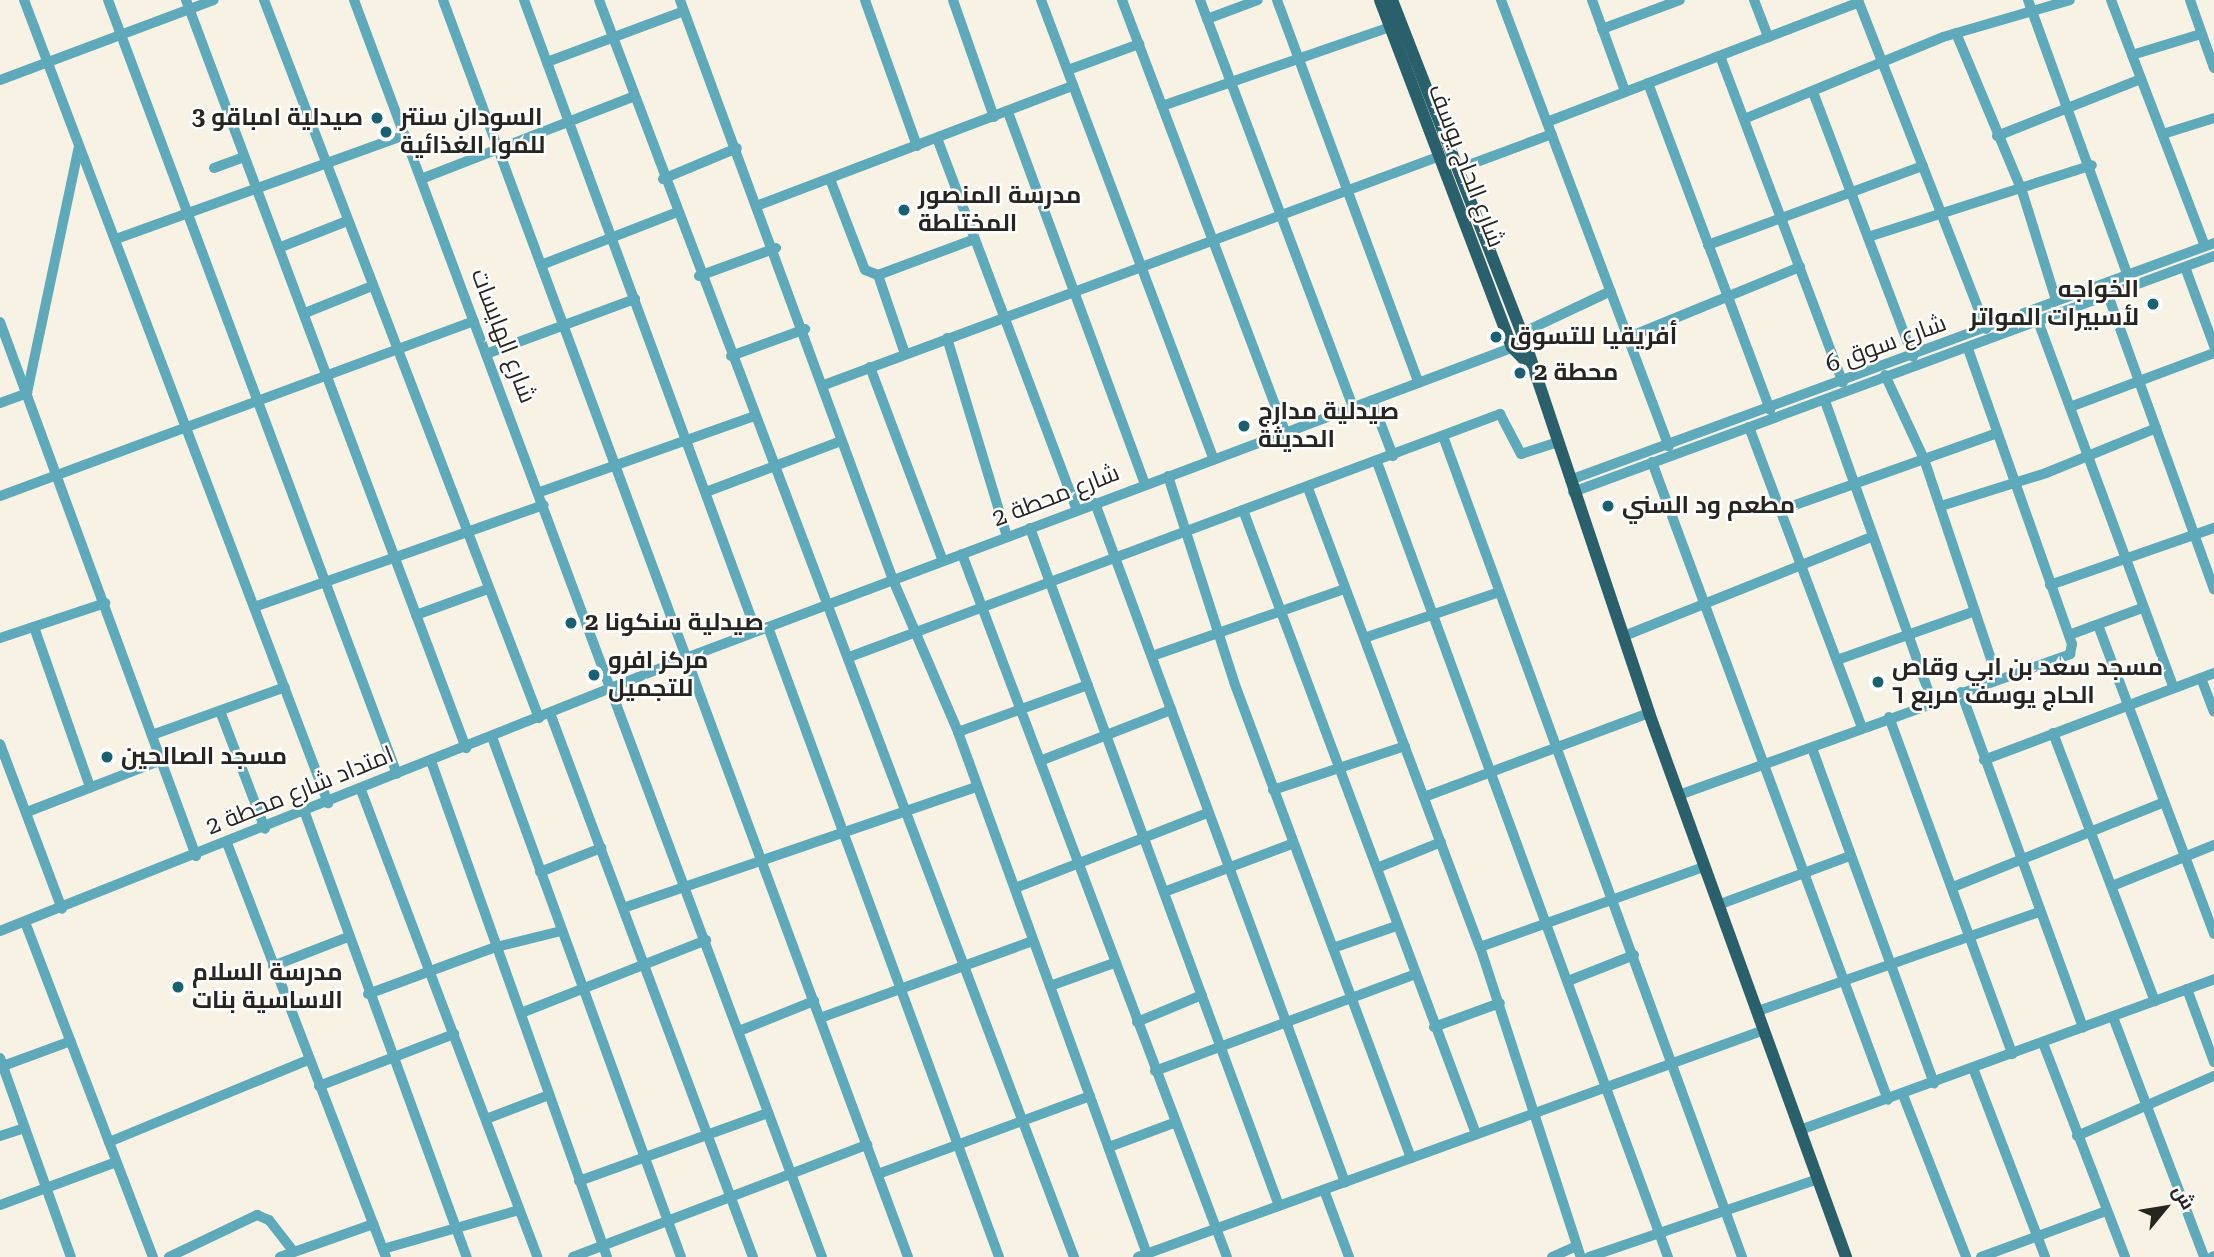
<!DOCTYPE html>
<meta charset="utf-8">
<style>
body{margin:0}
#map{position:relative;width:2214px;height:1257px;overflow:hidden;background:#f8f2e4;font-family:"Roboto Serif",Cairo,serif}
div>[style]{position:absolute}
.minor>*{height:10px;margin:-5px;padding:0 5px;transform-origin:5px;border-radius:5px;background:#5eaabb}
.major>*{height:12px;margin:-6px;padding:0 6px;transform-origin:6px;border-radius:6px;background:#29606c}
.dots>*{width:19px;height:19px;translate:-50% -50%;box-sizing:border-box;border:4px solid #fff;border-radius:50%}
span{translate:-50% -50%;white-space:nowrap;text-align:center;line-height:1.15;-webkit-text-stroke:5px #fff;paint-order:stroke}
.poi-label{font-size:24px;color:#272520;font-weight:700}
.right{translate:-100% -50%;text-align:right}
.left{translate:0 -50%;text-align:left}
.street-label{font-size:24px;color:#272520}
.north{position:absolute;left:2130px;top:1173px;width:70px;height:70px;-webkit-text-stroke:5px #fff;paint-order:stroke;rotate:60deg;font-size:19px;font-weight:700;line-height:28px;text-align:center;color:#272520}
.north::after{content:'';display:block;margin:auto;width:24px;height:32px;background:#272520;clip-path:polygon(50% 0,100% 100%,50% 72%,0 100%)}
</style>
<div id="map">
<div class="minor">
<i style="left:24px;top:0;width:859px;rotate:69.26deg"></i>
<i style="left:108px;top:0;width:826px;rotate:69.53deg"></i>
<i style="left:186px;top:0;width:799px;rotate:69.48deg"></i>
<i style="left:264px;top:0;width:769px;rotate:69.04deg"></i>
<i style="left:354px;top:0;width:1341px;rotate:69.58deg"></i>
<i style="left:443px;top:0;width:1340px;rotate:69.7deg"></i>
<i style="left:524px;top:0;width:672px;rotate:69.81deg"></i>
<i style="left:599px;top:0;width:1344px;rotate:69.3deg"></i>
<i style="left:680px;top:0;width:618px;rotate:69.83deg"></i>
<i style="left:893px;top:580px;width:165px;rotate:66.8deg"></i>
<i style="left:958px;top:732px;width:558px;rotate:70.1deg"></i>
<i style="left:865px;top:0;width:155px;rotate:70.4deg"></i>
<i style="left:953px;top:0;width:124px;rotate:70.7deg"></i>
<i style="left:1041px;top:0;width:491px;rotate:69.4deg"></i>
<i style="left:1122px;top:0;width:463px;rotate:69.3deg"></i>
<i style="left:1200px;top:0;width:436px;rotate:69.4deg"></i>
<i style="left:1277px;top:0;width:408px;rotate:69.7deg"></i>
<i style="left:1501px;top:0;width:477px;rotate:69.4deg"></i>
<i style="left:1592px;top:0;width:97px;rotate:70.1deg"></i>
<i style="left:1754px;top:0;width:40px;rotate:69deg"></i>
<i style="left:1858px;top:0;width:353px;rotate:68.7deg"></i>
<i style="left:2028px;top:0;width:290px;rotate:70.1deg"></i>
<i style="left:2111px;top:0;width:263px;rotate:69.1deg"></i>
<i style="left:2190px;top:0;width:72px;rotate:70.6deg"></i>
<i style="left:1207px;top:19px;width:54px;rotate:-20.4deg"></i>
<i style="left:1602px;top:29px;width:83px;rotate:-20.4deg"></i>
<i style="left:1956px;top:33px;width:171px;rotate:67.3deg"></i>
<i style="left:2022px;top:191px;width:114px;rotate:72.7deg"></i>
<i style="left:2132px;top:55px;width:72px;rotate:-16.9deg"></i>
<i style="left:1720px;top:56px;width:349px;rotate:69.4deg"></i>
<i style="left:547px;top:62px;width:146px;rotate:-20.4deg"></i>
<i style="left:1068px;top:70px;width:76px;rotate:-20.1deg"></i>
<i style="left:0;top:80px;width:228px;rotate:-20.5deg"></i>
<i style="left:1648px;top:83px;width:349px;rotate:69.5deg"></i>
<i style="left:1813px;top:92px;width:283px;rotate:69.3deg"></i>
<i style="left:1162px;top:106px;width:241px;rotate:-19.1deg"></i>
<i style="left:1008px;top:112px;width:396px;rotate:69.8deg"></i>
<i style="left:1744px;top:119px;width:215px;rotate:-22.4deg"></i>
<i style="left:1943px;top:37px;width:132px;rotate:-16.2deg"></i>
<i style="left:1547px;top:122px;width:334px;rotate:-21deg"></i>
<i style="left:2163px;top:134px;width:53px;rotate:-17.4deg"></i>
<i style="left:1997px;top:136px;width:155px;rotate:-21.6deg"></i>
<i style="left:937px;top:138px;width:397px;rotate:69.4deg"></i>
<i style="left:214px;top:168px;width:32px;rotate:-20deg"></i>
<i style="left:1458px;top:169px;width:100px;rotate:-20.4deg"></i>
<i style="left:421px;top:179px;width:226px;rotate:-21.2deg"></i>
<i style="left:663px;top:179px;width:80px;rotate:-22.7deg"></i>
<i style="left:830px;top:179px;width:97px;rotate:69deg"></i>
<i style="left:865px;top:270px;width:14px;rotate:21deg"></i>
<i style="left:878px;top:275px;width:83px;rotate:71.1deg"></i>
<i style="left:759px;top:205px;width:336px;rotate:-20.8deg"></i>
<i style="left:1868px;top:237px;width:235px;rotate:-17.8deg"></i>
<i style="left:116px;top:239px;width:307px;rotate:-19.8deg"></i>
<i style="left:1708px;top:245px;width:229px;rotate:-20.2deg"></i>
<i style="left:281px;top:247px;width:71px;rotate:-21.5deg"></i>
<i style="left:541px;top:265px;width:144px;rotate:-21.2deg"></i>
<i style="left:2185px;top:267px;width:84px;rotate:69.8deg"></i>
<i style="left:878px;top:275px;width:103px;rotate:-20.4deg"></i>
<i style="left:699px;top:276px;width:82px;rotate:-20deg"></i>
<i style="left:2108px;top:295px;width:313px;rotate:70.2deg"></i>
<i style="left:305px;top:313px;width:72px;rotate:-21.9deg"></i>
<i style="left:2038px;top:321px;width:388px;rotate:69.7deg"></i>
<i style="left:0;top:322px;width:569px;rotate:69.84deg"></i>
<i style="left:1522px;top:333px;width:98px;rotate:-25.3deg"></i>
<i style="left:1629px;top:337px;width:185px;rotate:-22.3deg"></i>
<i style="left:947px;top:338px;width:208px;rotate:73.2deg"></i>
<i style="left:486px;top:354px;width:159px;rotate:-20.3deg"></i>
<i style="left:731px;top:356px;width:79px;rotate:-20deg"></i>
<i style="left:870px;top:367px;width:207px;rotate:69.4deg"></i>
<i style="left:1885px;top:375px;width:93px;rotate:65.1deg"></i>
<i style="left:1924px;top:459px;width:233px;rotate:71.5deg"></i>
<i style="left:824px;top:385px;width:657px;rotate:-20.39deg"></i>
<i style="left:1372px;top:401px;width:59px;rotate:69.1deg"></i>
<i style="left:1825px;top:401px;width:319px;rotate:70.4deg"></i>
<i style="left:0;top:403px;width:29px;rotate:-20deg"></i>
<i style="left:27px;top:393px;width:251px;rotate:-78.1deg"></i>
<i style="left:2070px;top:407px;width:154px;rotate:-20.6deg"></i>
<i style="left:1749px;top:427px;width:322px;rotate:69.4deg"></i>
<i style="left:1443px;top:436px;width:874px;rotate:69.99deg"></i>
<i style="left:1377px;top:462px;width:847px;rotate:69.9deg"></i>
<i style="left:1652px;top:462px;width:680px;rotate:69.7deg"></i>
<i style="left:1168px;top:476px;width:216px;rotate:72.2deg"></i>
<i style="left:1234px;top:682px;width:508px;rotate:69.6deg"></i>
<i style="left:1570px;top:480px;width:686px;rotate:-20.2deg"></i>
<i style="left:1308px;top:488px;width:490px;rotate:69.5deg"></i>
<i style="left:1480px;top:947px;width:326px;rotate:72deg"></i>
<i style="left:540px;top:492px;width:225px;rotate:-19.5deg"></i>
<i style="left:706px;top:492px;width:144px;rotate:-20.7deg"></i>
<i style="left:1573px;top:492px;width:683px;rotate:-20.21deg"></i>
<i style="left:0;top:496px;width:505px;rotate:-20.26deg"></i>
<i style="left:1095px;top:503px;width:724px;rotate:69.79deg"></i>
<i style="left:1941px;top:506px;width:110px;rotate:-17.4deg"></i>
<i style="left:2046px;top:473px;width:119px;rotate:-22.2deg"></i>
<i style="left:1243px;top:510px;width:666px;rotate:69.52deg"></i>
<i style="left:1781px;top:510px;width:226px;rotate:-19.6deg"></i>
<i style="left:1030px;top:528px;width:722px;rotate:69.83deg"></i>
<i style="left:962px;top:554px;width:751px;rotate:69.35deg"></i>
<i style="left:2050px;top:585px;width:174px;rotate:-19.2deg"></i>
<i style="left:254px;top:607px;width:307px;rotate:-19.4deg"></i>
<i style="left:416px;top:615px;width:77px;rotate:-19.9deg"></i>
<i style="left:2098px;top:625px;width:330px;rotate:69.4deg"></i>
<i style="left:34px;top:627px;width:170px;rotate:70.7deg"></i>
<i style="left:768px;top:627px;width:671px;rotate:69.86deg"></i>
<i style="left:2069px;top:635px;width:78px;rotate:-20.3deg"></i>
<i style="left:1624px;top:636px;width:266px;rotate:-21.8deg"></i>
<i style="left:1367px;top:637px;width:139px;rotate:-18.8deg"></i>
<i style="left:0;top:638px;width:111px;rotate:-18.4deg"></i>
<i style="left:1155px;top:655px;width:201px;rotate:-19.2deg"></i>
<i style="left:852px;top:656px;width:692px;rotate:-20.48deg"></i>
<i style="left:1500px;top:414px;width:45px;rotate:62.3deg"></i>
<i style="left:1521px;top:454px;width:39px;rotate:-18deg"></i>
<i style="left:1837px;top:660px;width:146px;rotate:-19.5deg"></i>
<i style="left:2201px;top:678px;width:36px;rotate:69deg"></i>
<i style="left:1961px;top:692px;width:357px;rotate:70deg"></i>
<i style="left:220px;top:711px;width:126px;rotate:69.1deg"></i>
<i style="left:550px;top:713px;width:581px;rotate:69.54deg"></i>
<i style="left:1889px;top:717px;width:359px;rotate:69.9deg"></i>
<i style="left:958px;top:732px;width:138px;rotate:-19.9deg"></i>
<i style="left:2053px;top:733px;width:287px;rotate:69.2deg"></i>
<i style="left:152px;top:735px;width:141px;rotate:-19.8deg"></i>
<i style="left:492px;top:737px;width:553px;rotate:70.03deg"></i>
<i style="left:0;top:744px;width:176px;rotate:69.4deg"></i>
<i style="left:1812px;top:748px;width:357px;rotate:70deg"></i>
<i style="left:1984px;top:760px;width:246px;rotate:-20.7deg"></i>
<i style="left:431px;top:761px;width:526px;rotate:70.46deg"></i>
<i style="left:1040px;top:761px;width:141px;rotate:-21.3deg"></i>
<i style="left:361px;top:790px;width:499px;rotate:69.3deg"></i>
<i style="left:1273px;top:790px;width:139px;rotate:-18.4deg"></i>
<i style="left:1679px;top:795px;width:416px;rotate:-19.8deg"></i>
<i style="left:2070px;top:654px;width:10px;rotate:-79deg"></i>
<i style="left:2072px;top:644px;width:314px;rotate:-109.4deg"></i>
<i style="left:1424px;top:797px;width:240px;rotate:-20.5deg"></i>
<i style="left:27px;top:812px;width:142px;rotate:-21.1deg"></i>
<i style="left:305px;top:813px;width:473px;rotate:70deg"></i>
<i style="left:227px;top:843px;width:443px;rotate:69deg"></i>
<i style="left:1377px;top:868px;width:69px;rotate:-22.1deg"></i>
<i style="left:540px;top:872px;width:66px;rotate:-21.5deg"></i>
<i style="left:2112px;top:886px;width:110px;rotate:-21.9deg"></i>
<i style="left:1953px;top:887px;width:225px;rotate:-21.9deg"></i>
<i style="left:1015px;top:888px;width:206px;rotate:-21.3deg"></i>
<i style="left:1164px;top:892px;width:137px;rotate:-20.6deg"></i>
<i style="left:1718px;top:905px;width:141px;rotate:-20.4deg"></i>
<i style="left:623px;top:908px;width:374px;rotate:-18.9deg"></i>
<i style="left:25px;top:922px;width:359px;rotate:69.1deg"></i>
<i style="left:0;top:931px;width:738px;rotate:-21.7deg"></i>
<i style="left:686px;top:658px;width:890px;rotate:-20.59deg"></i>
<i style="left:1480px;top:947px;width:237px;rotate:-19.7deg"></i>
<i style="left:1333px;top:948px;width:67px;rotate:-19.2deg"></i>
<i style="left:273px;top:966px;width:80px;rotate:-21.1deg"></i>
<i style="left:1568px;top:981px;width:71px;rotate:-21.5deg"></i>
<i style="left:1050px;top:986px;width:68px;rotate:-19.8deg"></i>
<i style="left:2187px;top:989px;width:78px;rotate:69.7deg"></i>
<i style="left:368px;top:994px;width:136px;rotate:-20.2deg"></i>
<i style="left:496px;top:947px;width:67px;rotate:-13.8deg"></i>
<i style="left:1758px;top:1011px;width:298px;rotate:-19.4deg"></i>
<i style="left:521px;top:1013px;width:199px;rotate:-21.5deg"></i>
<i style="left:2113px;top:1017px;width:257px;rotate:69.2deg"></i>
<i style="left:820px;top:1018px;width:226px;rotate:-19.9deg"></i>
<i style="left:1137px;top:1022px;width:70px;rotate:-22.6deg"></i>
<i style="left:1434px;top:1027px;width:70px;rotate:-20deg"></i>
<i style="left:739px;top:1031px;width:81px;rotate:-21.8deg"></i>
<i style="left:2043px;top:1043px;width:229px;rotate:69deg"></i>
<i style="left:0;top:1058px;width:211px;rotate:70.4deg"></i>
<i style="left:3px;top:1066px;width:72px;rotate:-20.2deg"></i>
<i style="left:1973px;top:1068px;width:202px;rotate:69.1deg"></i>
<i style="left:1155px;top:1071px;width:275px;rotate:-20.4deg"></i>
<i style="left:319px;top:1086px;width:145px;rotate:-21.1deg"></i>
<i style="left:1903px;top:1095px;width:174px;rotate:68.7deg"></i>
<i style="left:486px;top:1119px;width:67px;rotate:-20.9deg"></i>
<i style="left:1800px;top:1130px;width:441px;rotate:-20deg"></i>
<i style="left:0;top:1136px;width:26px;rotate:-18deg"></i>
<i style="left:2077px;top:1136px;width:150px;rotate:-23.7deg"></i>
<i style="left:109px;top:1142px;width:215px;rotate:-22.4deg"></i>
<i style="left:1109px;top:1147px;width:69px;rotate:-20.3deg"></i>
<i style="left:878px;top:1174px;width:226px;rotate:-20.2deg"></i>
<i style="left:579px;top:1181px;width:201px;rotate:-19.8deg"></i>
<i style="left:1324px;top:1190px;width:72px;rotate:69.5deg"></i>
<i style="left:0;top:1205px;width:124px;rotate:-20.3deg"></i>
<i style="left:383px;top:1249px;width:141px;rotate:-16deg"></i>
<i style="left:169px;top:1257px;width:98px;rotate:-25.5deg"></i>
<i style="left:257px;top:1215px;width:13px;rotate:23deg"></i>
<i style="left:269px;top:1220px;width:39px;rotate:52deg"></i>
<i style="left:280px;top:1257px;width:99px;rotate:-19.5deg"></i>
<i style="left:573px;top:1257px;width:315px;rotate:-20.9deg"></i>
<i style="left:1138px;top:1257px;width:666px;rotate:-19.93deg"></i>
<i style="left:1552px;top:1257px;width:27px;rotate:-24deg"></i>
<i style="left:1589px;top:1257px;width:242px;rotate:-18.8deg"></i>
<i style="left:1981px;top:1257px;width:133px;rotate:-20.2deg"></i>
<i style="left:2212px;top:1257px;width:2px;rotate:-27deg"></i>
</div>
<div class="major">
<i style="left:1380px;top:0;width:371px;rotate:69.2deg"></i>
<i style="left:1512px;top:347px;width:30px;rotate:46deg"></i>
<i style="left:1392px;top:0;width:357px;rotate:68.7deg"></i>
<i style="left:1522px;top:333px;width:401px;rotate:71.5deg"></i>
<i style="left:1649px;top:713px;width:579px;rotate:70.09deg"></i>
</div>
<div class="dots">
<i style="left:377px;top:118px;background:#196170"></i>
<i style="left:386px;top:132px;background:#196170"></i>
<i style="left:904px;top:210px;background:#196170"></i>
<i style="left:2153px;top:304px;background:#196170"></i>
<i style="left:1496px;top:337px;background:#196170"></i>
<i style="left:1520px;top:373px;background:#196170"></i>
<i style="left:1244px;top:426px;background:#196170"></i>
<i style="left:1608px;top:506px;background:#196170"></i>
<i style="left:571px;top:623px;background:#196170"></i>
<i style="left:594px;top:675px;background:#196170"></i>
<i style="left:1878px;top:682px;background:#196170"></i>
<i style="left:107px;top:757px;background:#196170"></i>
<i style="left:178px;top:987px;background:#196170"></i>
</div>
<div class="poi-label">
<span class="right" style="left:363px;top:118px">صيدلية امباقو 3</span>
<span class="left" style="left:400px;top:132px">السودان سنتر<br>للموا الغذائية</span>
<span class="left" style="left:918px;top:210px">مدرسة المنصور<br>المختلطة</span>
<span class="right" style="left:2139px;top:304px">الخواجه<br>لأسبيرات المواتر</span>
<span class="left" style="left:1510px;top:337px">أفريقيا للتسوق</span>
<span class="left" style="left:1534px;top:373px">محطة 2</span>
<span class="left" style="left:1258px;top:426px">صيدلية مدارج<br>الحديثة</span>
<span class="left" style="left:1622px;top:506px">مطعم ود السني</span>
<span class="left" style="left:585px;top:623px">صيدلية سنكونا 2</span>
<span class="left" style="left:608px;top:675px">مركز افرو<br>للتجميل</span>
<span class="left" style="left:1892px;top:682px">مسجد سعد بن ابي وقاص<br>الحاج يوسف مربع ٦</span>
<span class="left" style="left:121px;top:757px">مسجد الصالحين</span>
<span class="left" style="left:192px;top:987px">مدرسة السلام<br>الاساسية بنات</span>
</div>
<div class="street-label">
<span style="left:1466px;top:166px;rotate:69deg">شارع الحاج يوسف</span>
<span style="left:503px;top:336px;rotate:69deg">شارع الهايسات</span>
<span style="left:1886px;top:344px;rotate:-20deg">شارع سوق 6</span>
<span style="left:1056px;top:496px;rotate:-21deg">شارع محطة 2</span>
<span style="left:300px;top:791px;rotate:-22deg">امتداد شارع محطة 2</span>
</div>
<div class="north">ش</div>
</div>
